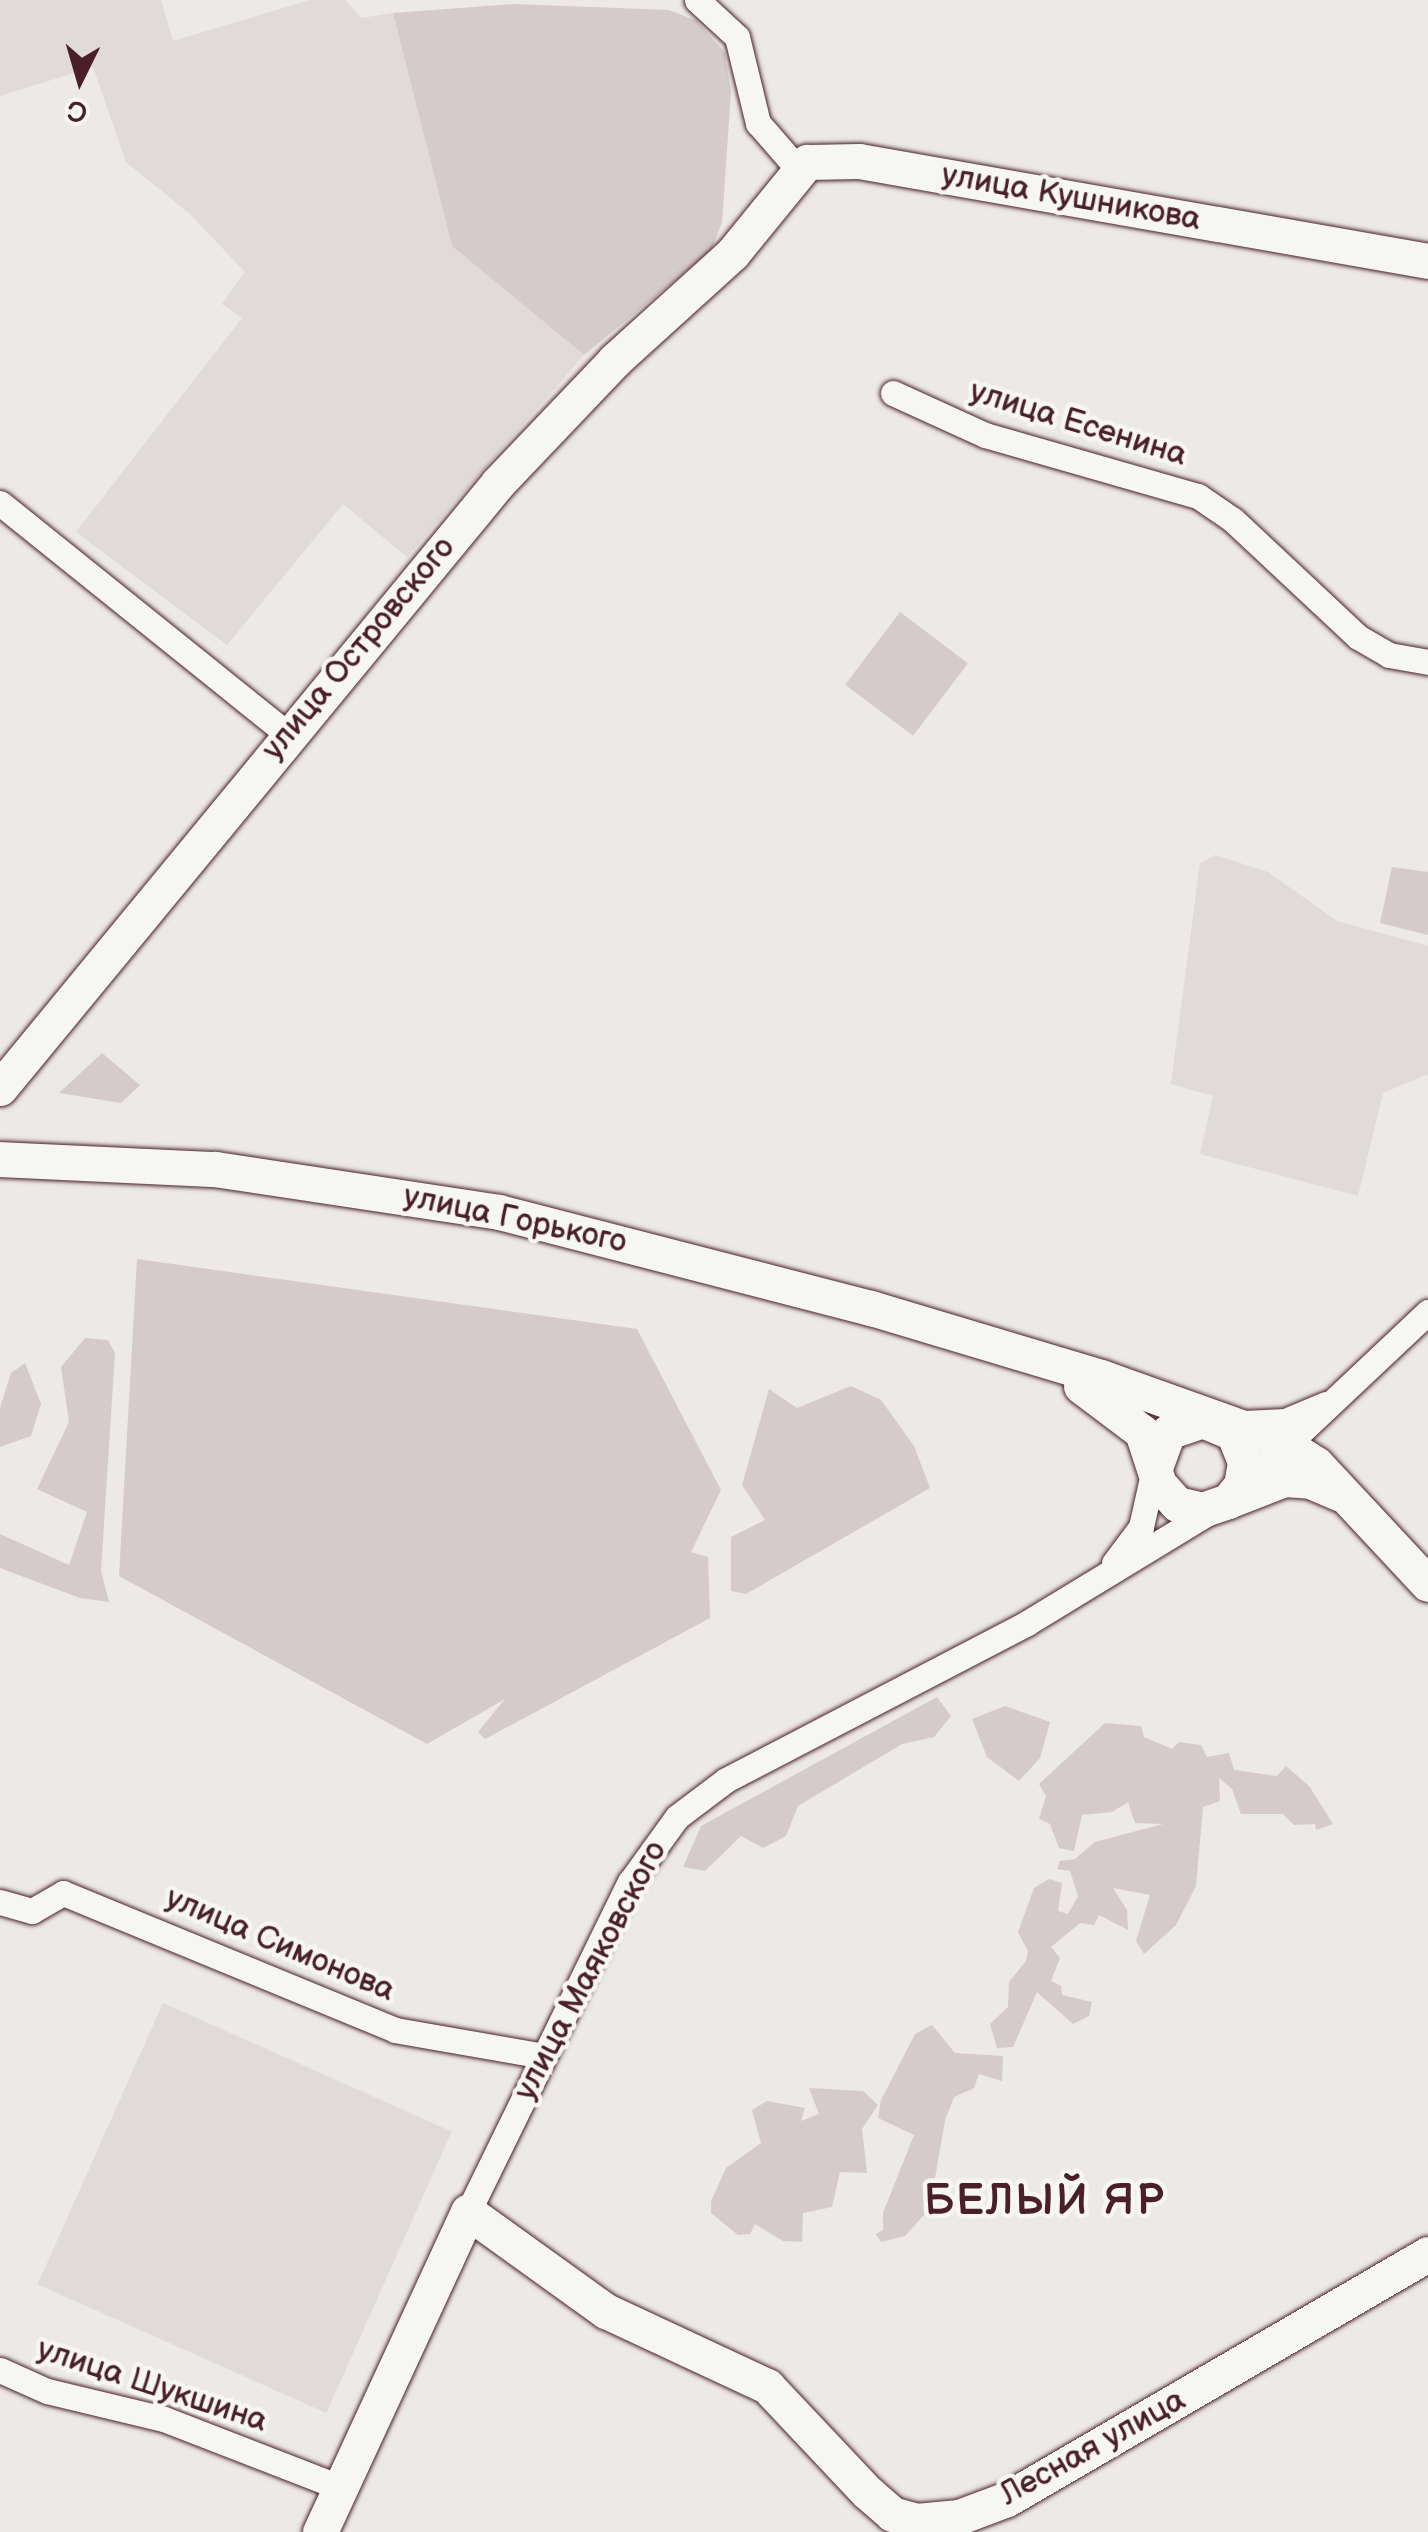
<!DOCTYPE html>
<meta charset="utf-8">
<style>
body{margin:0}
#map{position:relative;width:1428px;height:2532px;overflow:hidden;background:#ece9e6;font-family:"Balsamiq Sans",sans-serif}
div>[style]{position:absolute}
.built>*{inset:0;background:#e0dad8;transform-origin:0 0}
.green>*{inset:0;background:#d4cbca;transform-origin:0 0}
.roads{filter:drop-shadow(0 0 2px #4a1f2b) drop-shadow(0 0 2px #4a1f2b)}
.street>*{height:25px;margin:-12.5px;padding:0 12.5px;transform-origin:12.5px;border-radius:12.5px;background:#f6f6f2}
.secondary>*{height:35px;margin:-17.5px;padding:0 17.5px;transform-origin:17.5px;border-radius:17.5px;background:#f6f6f2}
span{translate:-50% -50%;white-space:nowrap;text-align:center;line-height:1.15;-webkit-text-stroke:9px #f6f6f2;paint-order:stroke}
.street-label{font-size:32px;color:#4a1f2b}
.district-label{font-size:42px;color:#4a1f2b;font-weight:700;letter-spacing:2.5px}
.north{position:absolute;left:30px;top:30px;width:100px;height:100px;-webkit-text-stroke:8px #f6f6f2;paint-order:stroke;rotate:185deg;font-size:28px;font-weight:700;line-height:40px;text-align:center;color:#4a1f2b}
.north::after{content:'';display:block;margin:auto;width:35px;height:45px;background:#4a1f2b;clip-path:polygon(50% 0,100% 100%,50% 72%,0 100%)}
</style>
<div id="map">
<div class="built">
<i style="clip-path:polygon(0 0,161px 0,173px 41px,310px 0,345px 0,361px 18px,393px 13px,452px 246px,584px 355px,407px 557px,343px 504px,227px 645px,76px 532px,242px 318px,222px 304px,245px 272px,190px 214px,126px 162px,93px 67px,0 96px)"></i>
<i style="clip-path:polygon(1215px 855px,1268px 872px,1337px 921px,1428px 946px,1428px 1074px,1383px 1093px,1358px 1196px,1200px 1154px,1213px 1096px,1171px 1084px,1200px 863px)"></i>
<i style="left:163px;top:2003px;width:316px;height:308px;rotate:24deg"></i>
</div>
<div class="green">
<i style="clip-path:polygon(514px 4px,669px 10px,697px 21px,725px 53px,731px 92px,722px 222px,711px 251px,584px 355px,452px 246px,393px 13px)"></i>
<i style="left:900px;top:612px;width:85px;height:91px;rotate:37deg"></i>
<i style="clip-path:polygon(1392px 867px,1428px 872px,1428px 935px,1380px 923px)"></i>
<i style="clip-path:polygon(102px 1053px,140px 1085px,121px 1103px,59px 1093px)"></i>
<i style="clip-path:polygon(137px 1259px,637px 1329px,721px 1490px,691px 1552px,708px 1557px,710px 1618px,485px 1739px,478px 1732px,505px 1699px,427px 1744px,119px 1576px)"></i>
<i style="clip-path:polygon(85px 1338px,108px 1340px,115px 1353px,101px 1571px,109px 1602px,80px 1598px,0 1568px,0 1534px,69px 1565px,87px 1512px,37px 1489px,69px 1422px,61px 1367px)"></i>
<i style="clip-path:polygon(25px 1363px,41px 1404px,31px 1436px,0 1447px,0 1408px,11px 1373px)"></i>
<i style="clip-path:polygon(851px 1386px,881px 1400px,914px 1446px,930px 1488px,746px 1594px,731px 1591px,731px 1537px,765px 1520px,742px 1485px,769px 1389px,797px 1408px)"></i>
<i style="clip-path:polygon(937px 1697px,951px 1716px,934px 1737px,902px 1744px,798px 1806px,786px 1836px,763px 1848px,741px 1836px,705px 1871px,683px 1867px,701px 1826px)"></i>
<i style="clip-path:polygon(1005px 1706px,1050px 1722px,1040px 1758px,1019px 1781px,987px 1757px,972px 1719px)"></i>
<i style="clip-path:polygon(1105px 1723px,1141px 1726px,1144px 1737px,1172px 1749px,1179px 1742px,1201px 1745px,1207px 1757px,1229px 1753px,1234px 1770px,1277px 1776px,1286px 1766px,1309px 1786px,1333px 1824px,1316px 1830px,1315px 1824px,1294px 1825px,1283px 1814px,1241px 1814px,1232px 1789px,1219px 1778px,1220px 1801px,1203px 1807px,1196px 1886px,1176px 1925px,1144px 1954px,1136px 1941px,1150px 1895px,1113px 1888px,1127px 1910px,1128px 1930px,1099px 1915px,1094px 1925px,1080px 1923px,1051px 1947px,1060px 1958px,1051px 1981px,1061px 1986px,1062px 1995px,1092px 2002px,1089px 2016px,1073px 2024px,1037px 1992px,1013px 2047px,997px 2048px,990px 2024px,1008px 2007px,1009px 1982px,1026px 1961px,1028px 1951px,1018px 1932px,1034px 1888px,1049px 1879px,1062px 1883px,1058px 1911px,1068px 1914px,1078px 1896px,1070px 1871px,1057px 1869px,1060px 1861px,1075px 1859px,1095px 1842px,1163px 1824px,1135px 1823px,1128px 1802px,1112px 1812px,1082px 1815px,1074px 1851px,1059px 1848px,1050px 1824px,1039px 1819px,1046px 1796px,1039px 1784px)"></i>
<i style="clip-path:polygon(932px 2025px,955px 2053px,1003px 2056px,1002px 2081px,979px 2074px,974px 2088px,954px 2097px,945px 2120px,933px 2190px,954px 2206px,931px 2207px,905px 2236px,881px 2242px,876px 2234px,883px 2230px,883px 2213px,914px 2135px,878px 2118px,881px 2100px,915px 2034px)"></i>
<i style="clip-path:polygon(809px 2088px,863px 2091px,878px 2105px,862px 2129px,867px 2173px,840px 2172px,832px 2207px,803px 2213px,802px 2242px,783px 2241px,755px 2224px,750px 2234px,738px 2235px,711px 2213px,711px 2201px,726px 2168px,761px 2143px,752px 2110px,767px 2101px,805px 2108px,801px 2121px,819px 2114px)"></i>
</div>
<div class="roads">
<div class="street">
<i style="left:697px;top:0;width:54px;rotate:42.8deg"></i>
<i style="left:737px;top:37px;width:89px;rotate:76.3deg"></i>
<i style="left:758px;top:123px;width:61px;rotate:49deg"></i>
<i style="left:893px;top:393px;width:101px;rotate:24.5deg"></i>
<i style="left:985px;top:435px;width:222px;rotate:16deg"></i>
<i style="left:1198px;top:496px;width:42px;rotate:34.4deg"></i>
<i style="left:1233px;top:520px;width:171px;rotate:43.1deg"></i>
<i style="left:1358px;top:637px;width:36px;rotate:30deg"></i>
<i style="left:1389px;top:655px;width:40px;rotate:10deg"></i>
<i style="left:0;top:503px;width:368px;rotate:38.8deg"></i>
<i style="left:1244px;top:1423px;width:41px;rotate:-2.8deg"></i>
<i style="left:1285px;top:1421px;width:44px;rotate:-22.5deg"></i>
<i style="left:1239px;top:1490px;width:260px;rotate:-43.3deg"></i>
<i style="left:1114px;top:1563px;width:45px;rotate:-53.1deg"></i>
<i style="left:1141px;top:1527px;width:59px;rotate:-77.4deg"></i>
<i style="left:0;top:1902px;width:33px;rotate:16deg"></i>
<i style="left:32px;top:1911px;width:36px;rotate:-30deg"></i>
<i style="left:63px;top:1893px;width:359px;rotate:22.4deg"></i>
<i style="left:395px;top:2030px;width:151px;rotate:9.9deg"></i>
<i style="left:468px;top:2212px;width:368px;rotate:-63.9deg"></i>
<i style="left:630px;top:1882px;width:80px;rotate:-54.1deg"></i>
<i style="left:677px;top:1817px;width:61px;rotate:-37.1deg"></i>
<i style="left:726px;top:1780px;width:339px;rotate:-27.5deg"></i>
<i style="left:1027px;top:1623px;width:221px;rotate:-31.3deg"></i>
<i style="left:0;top:2370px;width:51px;rotate:24.1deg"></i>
<i style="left:47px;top:2391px;width:120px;rotate:13.5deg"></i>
<i style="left:164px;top:2419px;width:188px;rotate:21.2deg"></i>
</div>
<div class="secondary">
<i style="left:0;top:1088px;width:784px;rotate:-50.54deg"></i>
<i style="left:498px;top:483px;width:170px;rotate:-46.4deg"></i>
<i style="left:615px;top:360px;width:158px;rotate:-42.2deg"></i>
<i style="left:732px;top:254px;width:119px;rotate:-50.8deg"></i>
<i style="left:807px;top:162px;width:52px;rotate:-1.1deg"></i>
<i style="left:859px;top:161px;width:578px;rotate:9.97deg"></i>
<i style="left:0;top:1159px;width:215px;rotate:2.7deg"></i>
<i style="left:215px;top:1169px;width:287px;rotate:8.6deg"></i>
<i style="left:499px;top:1212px;width:384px;rotate:14.5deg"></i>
<i style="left:871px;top:1308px;width:240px;rotate:16.7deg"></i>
<i style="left:1101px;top:1377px;width:190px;rotate:19.7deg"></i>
<i style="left:1280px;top:1441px;width:43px;rotate:32.6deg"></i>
<i style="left:1316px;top:1464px;width:164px;rotate:47deg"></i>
<i style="left:1081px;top:1386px;width:76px;rotate:37deg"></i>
<i style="left:1142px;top:1432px;width:55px;rotate:71.9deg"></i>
<i style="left:1159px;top:1484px;width:27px;rotate:48deg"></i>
<i style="left:1177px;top:1504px;width:26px;rotate:13deg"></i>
<i style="left:1202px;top:1510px;width:28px;rotate:-19deg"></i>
<i style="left:1228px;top:1501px;width:21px;rotate:-51deg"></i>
<i style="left:1241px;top:1485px;width:23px;rotate:-80deg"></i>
<i style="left:1245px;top:1462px;width:31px;rotate:-112deg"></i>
<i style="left:1233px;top:1433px;width:33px;rotate:-157deg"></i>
<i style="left:1203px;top:1420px;width:37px;rotate:161deg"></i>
<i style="left:1168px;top:1432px;width:37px;rotate:110deg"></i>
<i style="left:1228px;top:1501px;width:60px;rotate:-21.4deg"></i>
<i style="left:1284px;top:1479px;width:26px;rotate:4deg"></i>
<i style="left:1310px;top:1481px;width:33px;rotate:23deg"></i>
<i style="left:320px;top:2532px;width:353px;rotate:-65.2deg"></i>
<i style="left:468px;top:2212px;width:170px;rotate:35.7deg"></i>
<i style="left:606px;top:2311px;width:178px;rotate:25deg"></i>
<i style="left:767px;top:2386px;width:146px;rotate:46.7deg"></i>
<i style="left:867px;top:2492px;width:33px;rotate:41deg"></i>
<i style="left:892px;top:2514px;width:25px;rotate:16deg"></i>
<i style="left:916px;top:2521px;width:43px;rotate:-5.3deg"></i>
<i style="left:959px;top:2517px;width:51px;rotate:-20.6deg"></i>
<i style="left:1007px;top:2499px;width:487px;rotate:-30.2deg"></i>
</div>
</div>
<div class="street-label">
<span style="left:1071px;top:198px;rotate:10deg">улица Кушникова</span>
<span style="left:1078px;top:424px;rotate:17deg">улица Есенина</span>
<span style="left:359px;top:649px;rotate:-50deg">улица Островского</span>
<span style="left:515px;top:1220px;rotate:12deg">улица Горького</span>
<span style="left:280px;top:1945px;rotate:23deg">улица Симонова</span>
<span style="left:591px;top:1971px;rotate:-62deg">улица Маяковского</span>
<span style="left:152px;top:2386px;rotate:18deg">улица Шукшина</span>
<span style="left:1093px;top:2448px;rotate:-29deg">Лесная улица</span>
</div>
<div class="district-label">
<span style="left:1045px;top:2202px">БЕЛЫЙ ЯР</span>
</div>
<div class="north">С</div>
</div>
